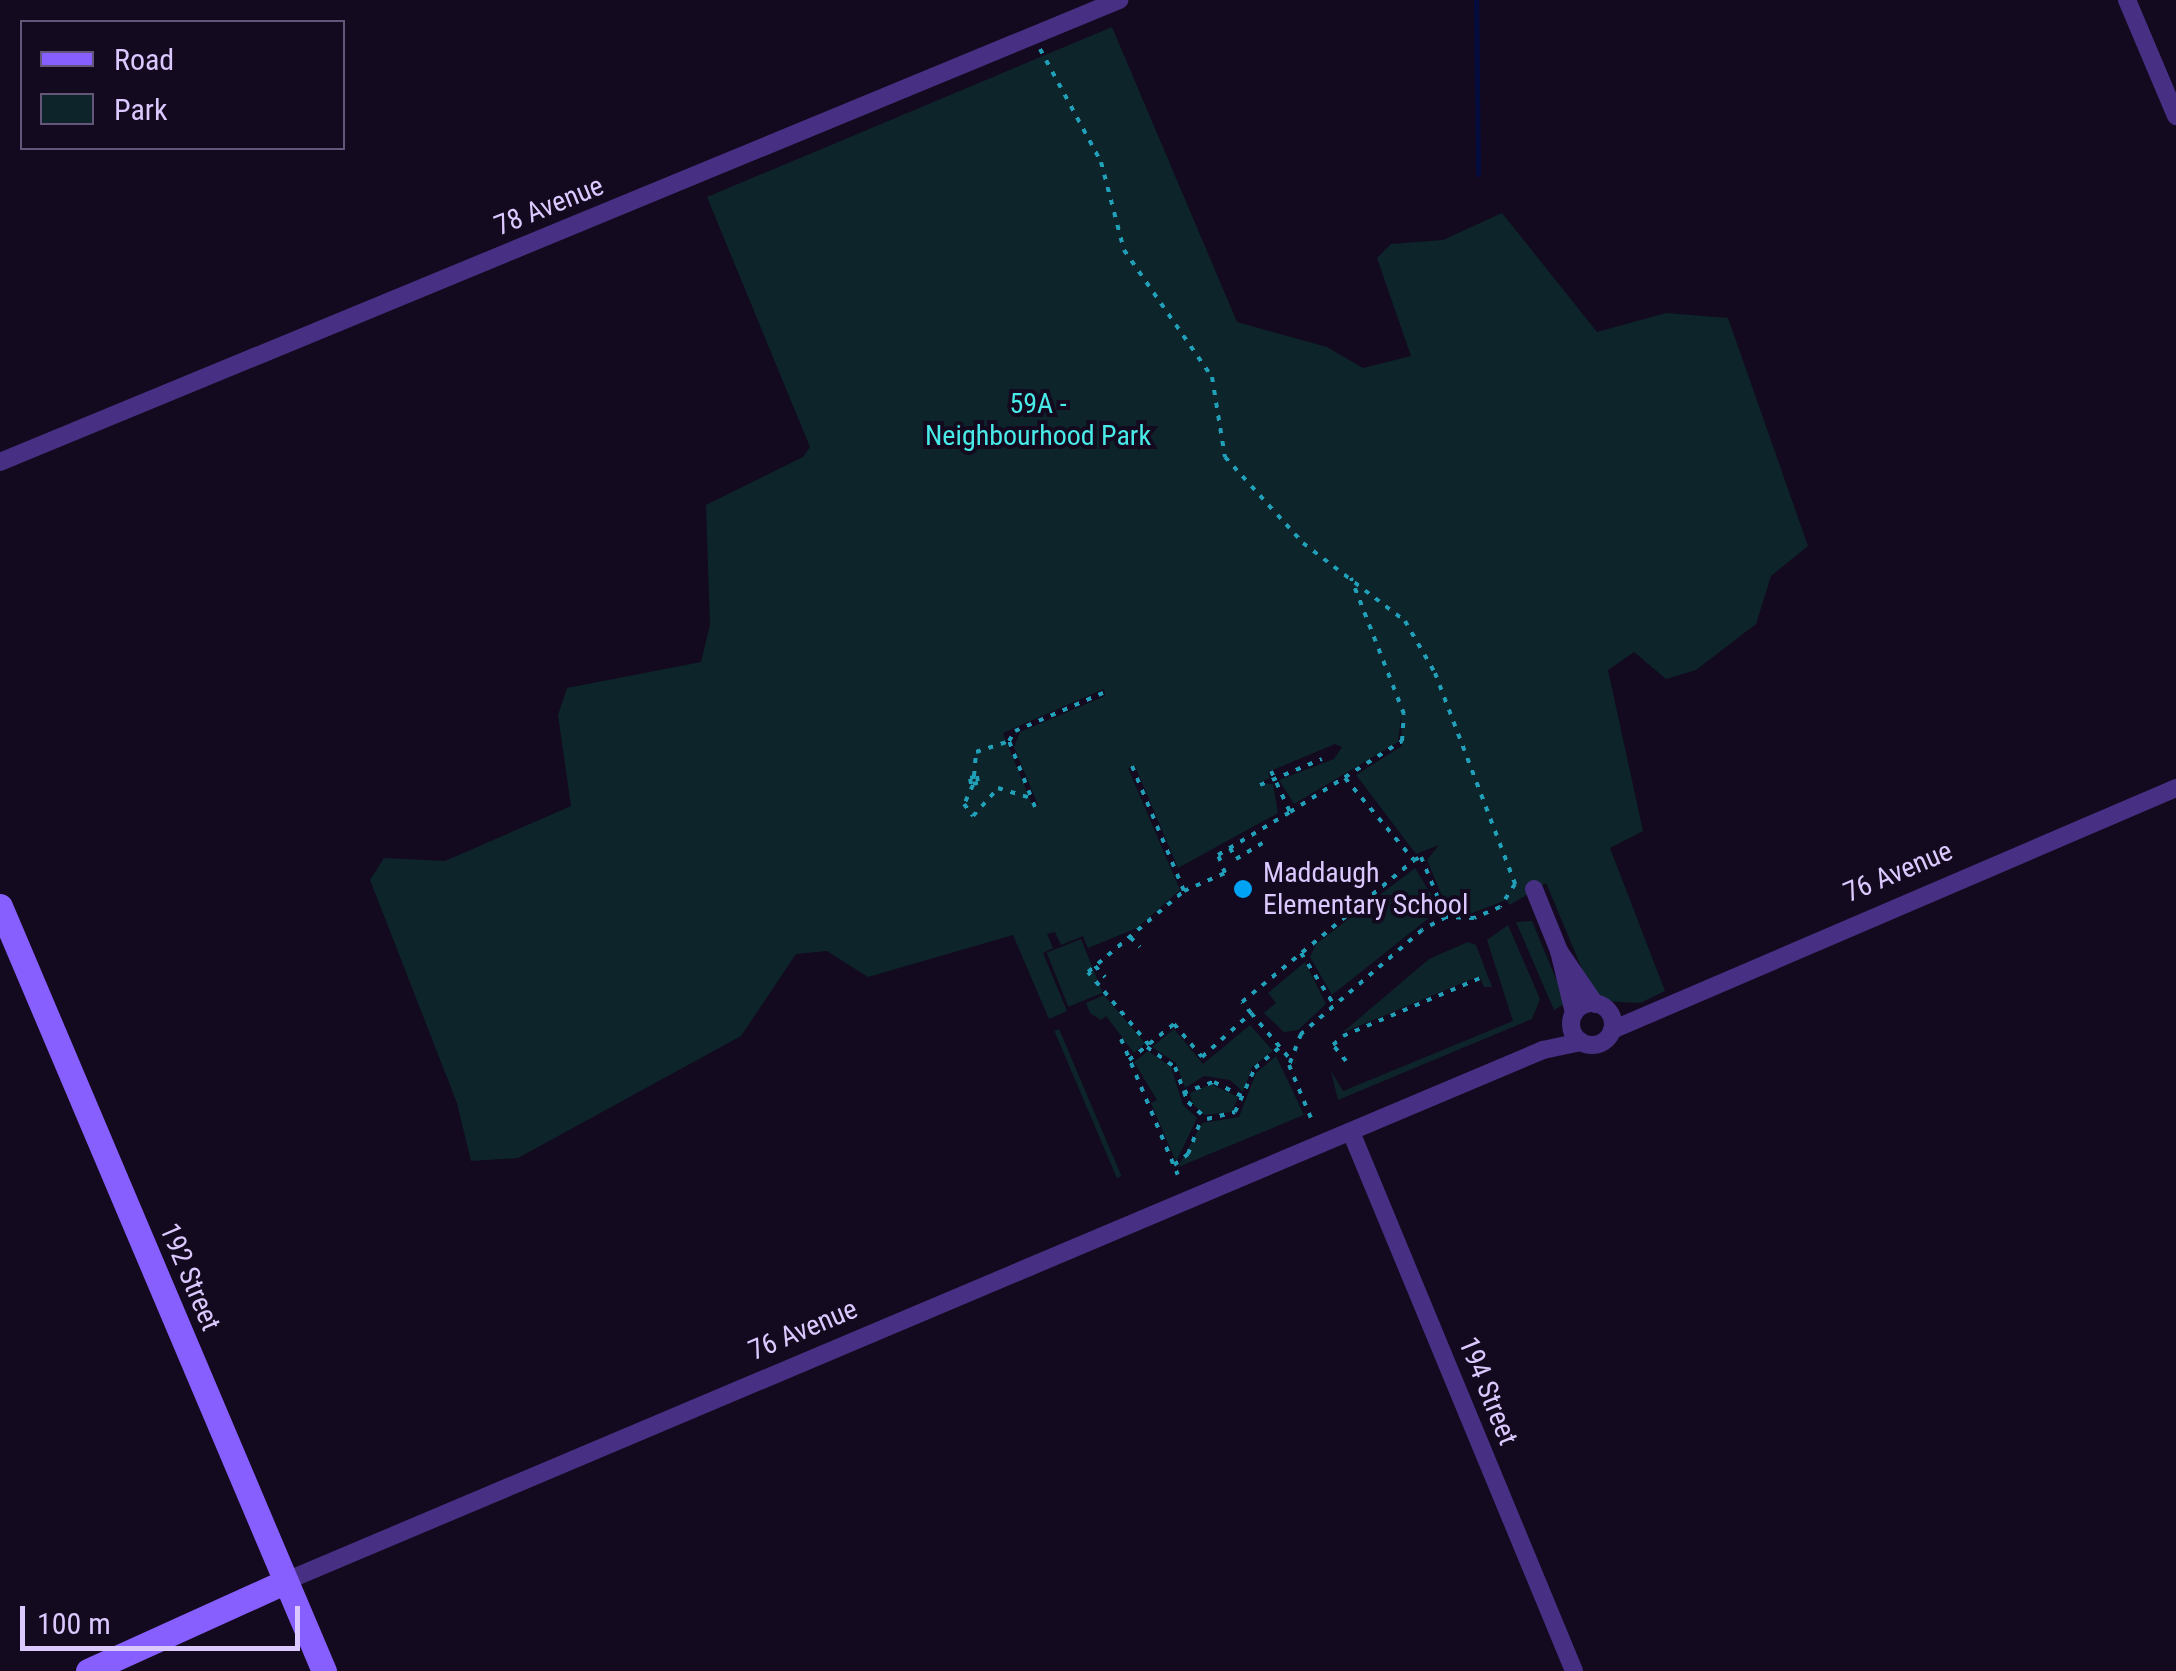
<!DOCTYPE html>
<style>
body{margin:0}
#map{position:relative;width:2176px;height:1671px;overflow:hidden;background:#130a1f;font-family:"Roboto Condensed",sans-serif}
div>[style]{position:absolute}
.green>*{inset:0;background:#0c242a;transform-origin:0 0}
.stream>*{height:5px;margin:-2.5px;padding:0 2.5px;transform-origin:2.5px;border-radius:2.5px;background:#040c3e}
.path>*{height:4px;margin-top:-2px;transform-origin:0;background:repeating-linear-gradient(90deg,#21a0ba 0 5px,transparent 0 13px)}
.street>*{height:18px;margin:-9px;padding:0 9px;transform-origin:9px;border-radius:9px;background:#473083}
.street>.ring{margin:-9px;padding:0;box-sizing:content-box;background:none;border:18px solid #473083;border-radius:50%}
.secondary>*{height:25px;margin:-12.5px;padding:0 12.5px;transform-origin:12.5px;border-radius:12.5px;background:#885fff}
.dots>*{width:28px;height:28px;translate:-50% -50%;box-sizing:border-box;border:5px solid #130a1f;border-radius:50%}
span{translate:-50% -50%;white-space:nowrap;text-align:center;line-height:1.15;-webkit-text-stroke:8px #130a1f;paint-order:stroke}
.street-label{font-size:28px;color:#dbc8ff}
.park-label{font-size:28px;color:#48ebe8}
.poi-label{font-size:28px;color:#dbc8ff}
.left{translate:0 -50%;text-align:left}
.legend{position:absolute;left:20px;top:20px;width:325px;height:130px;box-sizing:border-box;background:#130a1f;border:2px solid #635679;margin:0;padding:12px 18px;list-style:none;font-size:30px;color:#dbc8ff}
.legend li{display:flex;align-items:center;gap:20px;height:50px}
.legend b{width:50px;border:2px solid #635679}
.scale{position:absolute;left:20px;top:1606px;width:280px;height:45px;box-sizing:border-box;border:5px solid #dbc8ff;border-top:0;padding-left:12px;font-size:30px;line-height:35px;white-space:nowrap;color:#dbc8ff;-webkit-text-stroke:8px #130a1f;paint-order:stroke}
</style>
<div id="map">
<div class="green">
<i style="clip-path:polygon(evenodd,1112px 27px,1237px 322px,1327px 347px,1363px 368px,1411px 356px,1377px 258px,1391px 244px,1443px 240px,1502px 213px,1597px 332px,1666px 313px,1728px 318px,1808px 546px,1771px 576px,1756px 624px,1696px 670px,1666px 679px,1634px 652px,1608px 670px,1643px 831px,1610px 848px,1665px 991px,1640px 1003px,1604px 1001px,1588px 983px,1546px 883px,1510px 905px,1506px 900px,1467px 915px,1447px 908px,1427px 860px,1439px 845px,1416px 854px,1356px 775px,1402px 746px,1401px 716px,1398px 742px,1294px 804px,1279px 780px,1334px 759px,1342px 747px,1335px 744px,1268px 772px,1270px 778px,1259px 783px,1273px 784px,1278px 813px,1178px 868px,1135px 766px,1128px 768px,1180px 890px,1137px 928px,1088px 948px,1083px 936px,1061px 945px,1055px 932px,1047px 934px,1053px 948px,1043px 953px,1067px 1011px,1049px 1019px,1013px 935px,868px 977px,827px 951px,796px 954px,741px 1036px,518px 1158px,471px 1161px,457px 1103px,370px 880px,384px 858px,445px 861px,571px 806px,558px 715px,567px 688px,701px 662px,710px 625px,706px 505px,803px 457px,810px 447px,707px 197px,1112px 27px,1104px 689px,1105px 696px,1020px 732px,1014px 747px,1038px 805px,1033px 807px,1003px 733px,1104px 689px)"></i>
<i style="clip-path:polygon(1415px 868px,1435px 901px,1434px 914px,1332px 995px,1310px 957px,1316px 944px)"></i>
<i style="clip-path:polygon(1532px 921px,1566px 1003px,1554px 1010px,1516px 922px)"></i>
<i style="clip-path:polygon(1508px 925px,1540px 999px,1532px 1019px,1338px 1100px,1331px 1071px,1343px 1091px,1513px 1021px,1487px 940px)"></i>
<i style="left:1081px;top:939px;width:58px;height:37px;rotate:68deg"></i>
<i style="clip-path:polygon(1468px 942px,1476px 945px,1492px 987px,1484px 987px,1479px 976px,1342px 1033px,1429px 959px)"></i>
<i style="clip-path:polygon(1305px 962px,1326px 1004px,1298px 1030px,1284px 1032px,1264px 1013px,1276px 1003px,1268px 993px)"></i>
<i style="clip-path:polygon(1104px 995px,1145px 1043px,1134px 1053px,1106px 1016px,1101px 1020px,1090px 1013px,1086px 1003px)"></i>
<i style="clip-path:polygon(1250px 1025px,1273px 1051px,1252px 1067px,1243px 1092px,1230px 1080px,1204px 1076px,1185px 1088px,1176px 1063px,1152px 1047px,1174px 1029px,1203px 1064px)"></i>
<i style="left:1059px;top:1029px;width:160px;height:5px;rotate:67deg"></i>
<i style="clip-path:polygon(1148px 1051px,1171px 1067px,1183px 1105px,1197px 1118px,1176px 1162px,1151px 1103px,1157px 1100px,1134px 1062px)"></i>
<i style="clip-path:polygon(1276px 1056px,1304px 1115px,1178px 1167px,1202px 1123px,1239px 1117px,1256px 1073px)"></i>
<i style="clip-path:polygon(1211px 1084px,1238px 1097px,1232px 1112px,1204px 1115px,1192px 1103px,1190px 1093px)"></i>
</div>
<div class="stream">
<i style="left:1476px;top:0;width:174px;rotate:89.3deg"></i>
</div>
<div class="path">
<i style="left:1040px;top:49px;width:128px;rotate:61.6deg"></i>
<i style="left:1101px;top:162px;width:91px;rotate:75.4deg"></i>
<i style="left:1124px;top:250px;width:155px;rotate:55.3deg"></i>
<i style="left:1212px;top:377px;width:81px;rotate:80.8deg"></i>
<i style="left:1225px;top:457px;width:116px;rotate:47.8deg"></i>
<i style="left:1303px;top:543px;width:128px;rotate:37.4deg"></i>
<i style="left:1405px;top:621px;width:60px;rotate:60deg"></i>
<i style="left:1435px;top:673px;width:226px;rotate:69.2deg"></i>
<i style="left:1515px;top:884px;width:27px;rotate:123deg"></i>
<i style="left:1500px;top:907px;width:28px;rotate:157deg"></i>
<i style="left:1474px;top:918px;width:28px;rotate:-178deg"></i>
<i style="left:1446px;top:917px;width:27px;rotate:152deg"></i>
<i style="left:1422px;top:930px;width:160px;rotate:139.3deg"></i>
<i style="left:1301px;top:1034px;width:33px;rotate:111deg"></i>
<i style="left:1289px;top:1065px;width:57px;rotate:67.5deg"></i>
<i style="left:1132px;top:766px;width:135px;rotate:67.4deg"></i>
<i style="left:1271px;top:771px;width:45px;rotate:65.1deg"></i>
<i style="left:1290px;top:812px;width:133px;rotate:-32.4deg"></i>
<i style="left:1402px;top:741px;width:27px;rotate:-86deg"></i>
<i style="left:1404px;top:714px;width:146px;rotate:-111.3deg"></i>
<i style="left:974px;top:776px;width:24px;rotate:-85deg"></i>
<i style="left:976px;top:752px;width:35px;rotate:-18deg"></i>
<i style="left:977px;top:776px;width:7px;rotate:82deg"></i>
<i style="left:978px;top:783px;width:7px;rotate:172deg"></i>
<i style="left:971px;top:784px;width:6px;rotate:-99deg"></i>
<i style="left:970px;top:778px;width:7px;rotate:-16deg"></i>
<i style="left:1345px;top:778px;width:106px;rotate:50deg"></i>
<i style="left:973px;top:785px;width:21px;rotate:115deg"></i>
<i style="left:964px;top:804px;width:15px;rotate:53deg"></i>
<i style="left:973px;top:816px;width:38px;rotate:-48deg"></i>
<i style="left:998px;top:788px;width:34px;rotate:17deg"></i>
<i style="left:1260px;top:785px;width:67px;rotate:-22.8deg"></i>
<i style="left:1035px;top:807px;width:71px;rotate:-111.5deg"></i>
<i style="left:1009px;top:741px;width:12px;rotate:-59deg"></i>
<i style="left:1015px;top:731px;width:96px;rotate:-23.4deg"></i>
<i style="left:1230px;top:848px;width:13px;rotate:61deg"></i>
<i style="left:1236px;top:859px;width:31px;rotate:-31deg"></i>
<i style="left:1130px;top:937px;width:14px;rotate:45deg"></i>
<i style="left:1301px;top:953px;width:59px;rotate:57.4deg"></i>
<i style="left:1095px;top:966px;width:15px;rotate:48deg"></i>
<i style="left:1251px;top:1013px;width:60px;rotate:49.7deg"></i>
<i style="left:1121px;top:1039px;width:147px;rotate:67.3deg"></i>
<i style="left:1149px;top:1045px;width:95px;rotate:-129.9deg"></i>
<i style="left:1088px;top:972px;width:126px;rotate:-40.2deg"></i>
<i style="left:1184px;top:891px;width:45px;rotate:-23.7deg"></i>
<i style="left:1225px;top:873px;width:19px;rotate:-111deg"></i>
<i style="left:1218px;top:855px;width:84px;rotate:-30.8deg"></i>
<i style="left:1147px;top:1047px;width:34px;rotate:36deg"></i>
<i style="left:1175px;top:1067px;width:37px;rotate:70deg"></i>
<i style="left:1188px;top:1102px;width:25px;rotate:42deg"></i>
<i style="left:1207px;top:1119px;width:29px;rotate:-14deg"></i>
<i style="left:1235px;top:1112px;width:48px;rotate:-65.6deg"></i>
<i style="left:1255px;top:1068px;width:33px;rotate:-40deg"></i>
<i style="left:1129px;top:1060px;width:58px;rotate:-38.7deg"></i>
<i style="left:1174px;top:1024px;width:43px;rotate:49.7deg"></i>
<i style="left:1202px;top:1057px;width:66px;rotate:-41.9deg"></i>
<i style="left:1251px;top:1013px;width:14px;rotate:-129deg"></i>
<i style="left:1242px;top:1002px;width:223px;rotate:-39.5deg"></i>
<i style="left:1414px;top:860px;width:8px;rotate:-23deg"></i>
<i style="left:1421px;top:857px;width:65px;rotate:67.4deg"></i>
<i style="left:1346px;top:1061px;width:21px;rotate:-129deg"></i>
<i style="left:1333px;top:1045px;width:13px;rotate:-42deg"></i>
<i style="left:1343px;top:1036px;width:149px;rotate:-22.9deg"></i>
<i style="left:1183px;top:1093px;width:33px;rotate:-20deg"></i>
<i style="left:1214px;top:1082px;width:35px;rotate:27deg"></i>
<i style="left:1174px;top:1165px;width:18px;rotate:-38deg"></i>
<i style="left:1188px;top:1154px;width:36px;rotate:-69deg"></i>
</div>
<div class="street">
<i style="left:2127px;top:0;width:126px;rotate:67.1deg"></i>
<i style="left:0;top:462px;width:1211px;rotate:-22.43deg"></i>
<i style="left:1534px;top:889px;width:67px;rotate:68deg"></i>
<i style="left:1559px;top:951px;width:64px;rotate:76.4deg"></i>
<i style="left:1559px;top:951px;width:64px;rotate:55.8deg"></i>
<i class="ring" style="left:1571px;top:1003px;width:24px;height:24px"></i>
<i style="left:1612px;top:1030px;width:614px;rotate:-23.22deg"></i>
<i style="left:1351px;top:1132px;width:583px;rotate:67.52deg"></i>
<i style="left:286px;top:1581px;width:1365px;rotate:-22.9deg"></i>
<i style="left:1543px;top:1050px;width:39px;rotate:-12deg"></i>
</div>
<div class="secondary">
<i style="left:0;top:906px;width:831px;rotate:67.05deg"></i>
<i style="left:88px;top:1671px;width:217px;rotate:-24.4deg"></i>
</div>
<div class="dots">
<i style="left:1243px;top:889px;background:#00a2f3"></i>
</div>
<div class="street-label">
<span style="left:549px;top:206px;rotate:-22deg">78 Avenue</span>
<span style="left:1898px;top:872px;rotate:-23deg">76 Avenue</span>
<span style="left:190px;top:1277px;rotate:67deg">192 Street</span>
<span style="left:803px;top:1330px;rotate:-23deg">76 Avenue</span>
<span style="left:1488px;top:1391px;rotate:68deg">194 Street</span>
</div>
<div class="park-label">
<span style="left:1038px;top:420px">59A -<br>Neighbourhood Park</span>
</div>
<div class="poi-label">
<span class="left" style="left:1263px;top:889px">Maddaugh<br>Elementary School</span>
</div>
<ul class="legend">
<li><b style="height:12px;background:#885fff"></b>Road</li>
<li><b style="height:28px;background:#0c242a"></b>Park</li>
</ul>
<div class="scale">100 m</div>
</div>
